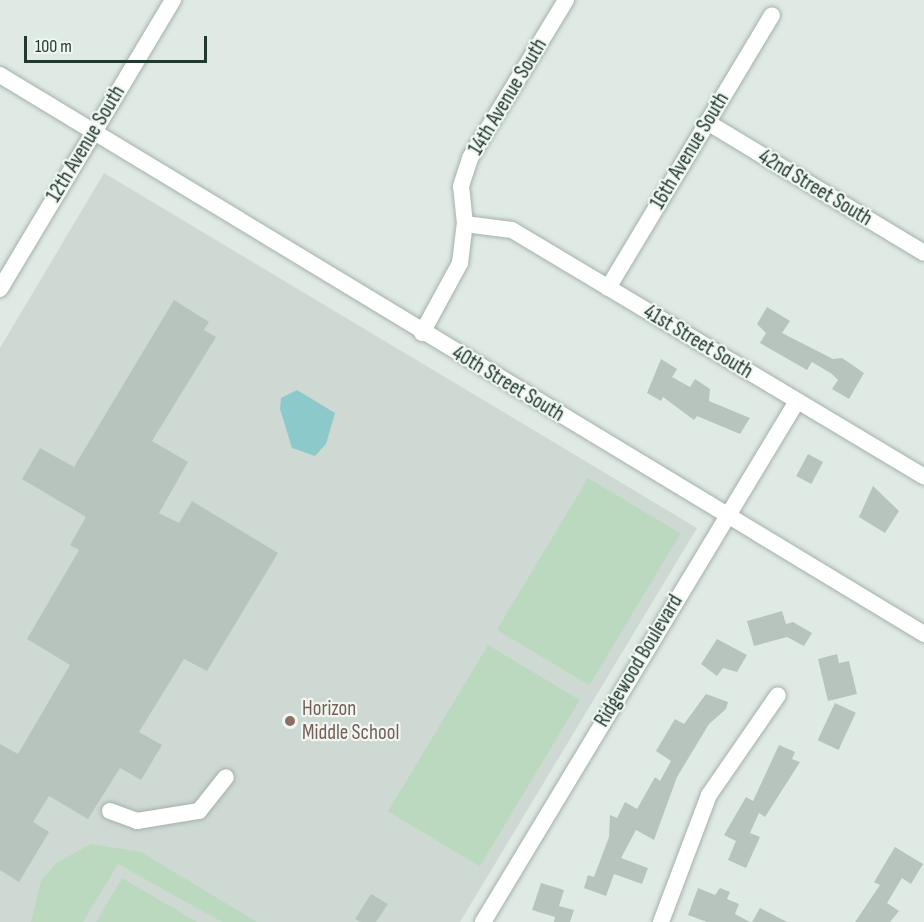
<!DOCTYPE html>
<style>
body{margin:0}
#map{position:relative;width:924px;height:922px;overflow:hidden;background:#e0eae4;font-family:"Sofia Sans Condensed",sans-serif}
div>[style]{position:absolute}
.built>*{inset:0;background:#cfd9d3}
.green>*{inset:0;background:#bbd9bf;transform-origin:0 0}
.water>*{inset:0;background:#8cc9cb}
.building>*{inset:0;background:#b6c4bd;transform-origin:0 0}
.roads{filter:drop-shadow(0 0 2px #a3b1aa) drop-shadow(0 0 2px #a3b1aa)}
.minor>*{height:16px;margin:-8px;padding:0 8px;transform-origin:8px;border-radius:8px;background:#fff}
.dots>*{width:16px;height:16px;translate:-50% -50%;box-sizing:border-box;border:3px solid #f0f7f3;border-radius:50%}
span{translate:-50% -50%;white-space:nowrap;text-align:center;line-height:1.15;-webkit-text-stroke:4.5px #f0f7f3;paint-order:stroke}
.street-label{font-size:21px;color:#223930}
.education-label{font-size:21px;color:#785e54}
.left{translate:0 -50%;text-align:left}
.scale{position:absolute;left:24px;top:36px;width:183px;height:27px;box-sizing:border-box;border:3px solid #223930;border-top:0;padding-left:8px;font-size:18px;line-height:21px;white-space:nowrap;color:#223930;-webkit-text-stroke:4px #f0f7f3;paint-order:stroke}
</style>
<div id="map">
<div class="built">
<i style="clip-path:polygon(104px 173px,697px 528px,460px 922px,0 922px,0 348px)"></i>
</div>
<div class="green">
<i style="left:588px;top:478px;width:108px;height:177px;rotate:31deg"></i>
<i style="left:488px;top:645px;width:107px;height:194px;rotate:31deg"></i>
<i style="clip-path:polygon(91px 844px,141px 852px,257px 922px,222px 922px,118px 864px,83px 922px,31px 922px,41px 881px,56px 863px)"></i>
<i style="clip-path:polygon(122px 878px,197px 922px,96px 922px)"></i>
</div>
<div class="water">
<i style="clip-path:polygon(297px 390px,335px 413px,326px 444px,315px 456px,292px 448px,280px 409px,281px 398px)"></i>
</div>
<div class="building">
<i style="clip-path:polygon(174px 300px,209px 322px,204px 330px,216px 337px,152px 441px,188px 462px,159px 513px,179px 523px,192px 501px,278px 553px,207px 671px,184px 659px,139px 732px,162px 745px,141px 780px,120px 768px,88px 819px,49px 796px,33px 822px,49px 832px,19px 882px,0 870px,0 744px,18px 754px,70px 665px,27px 639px,79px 550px,70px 545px,86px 517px,22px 479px,40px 448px,74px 467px)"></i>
<i style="clip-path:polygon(767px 307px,790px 321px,782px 333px,833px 359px,842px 358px,864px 373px,849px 399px,832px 389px,838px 380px,832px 374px,812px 362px,807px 370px,760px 343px,766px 333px,757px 324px)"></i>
<i style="clip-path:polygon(661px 359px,677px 369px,672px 377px,690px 387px,695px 379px,710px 389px,709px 401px,750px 418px,740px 434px,697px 416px,694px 420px,663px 397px,661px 401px,647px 393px)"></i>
<i style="left:808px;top:454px;width:17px;height:25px;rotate:28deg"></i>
<i style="clip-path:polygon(873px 486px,899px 511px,885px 533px,859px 517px)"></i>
<i style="clip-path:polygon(782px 611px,786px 624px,793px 622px,812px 633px,804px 646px,787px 637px,754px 646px,747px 621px)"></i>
<i style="clip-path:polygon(717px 639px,747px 655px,737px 672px,723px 668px,717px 676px,701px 664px)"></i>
<i style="clip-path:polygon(837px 654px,839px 663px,849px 661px,857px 694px,828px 701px,818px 659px)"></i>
<i style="clip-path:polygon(706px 694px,728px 702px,726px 709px,709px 724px,677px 777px,654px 840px,636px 830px,621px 858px,648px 868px,642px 884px,614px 874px,606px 896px,584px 888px,588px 875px,594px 877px,609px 837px,610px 815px,617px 818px,625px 802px,637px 809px,655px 777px,660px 781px,671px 761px,656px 751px,675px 719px,684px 724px)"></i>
<i style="left:835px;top:703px;width:23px;height:41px;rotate:25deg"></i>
<i style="clip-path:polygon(779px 745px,795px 752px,792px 759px,800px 762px,765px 817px,759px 813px,750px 833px,760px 837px,746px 868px,728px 860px,736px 841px,724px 835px,746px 797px,753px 801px)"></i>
<i style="clip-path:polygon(895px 847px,923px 864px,911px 884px,902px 878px,887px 903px,899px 911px,890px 922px,855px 922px,880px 885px,874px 882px)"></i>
<i style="clip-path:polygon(541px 883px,564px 890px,559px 906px,574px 910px,570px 922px,554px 922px,555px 917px,532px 910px)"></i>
<i style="clip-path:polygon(698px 888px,715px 895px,720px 888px,730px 892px,727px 899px,739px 904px,735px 914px,750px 922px,707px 922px,688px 915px)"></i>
<i style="clip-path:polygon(371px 894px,388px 904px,376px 922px,361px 922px,355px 919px)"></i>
<i style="clip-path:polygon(760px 908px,787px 922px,752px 922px)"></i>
</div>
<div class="roads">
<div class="minor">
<i style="left:0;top:75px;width:1080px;rotate:31.17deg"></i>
<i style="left:707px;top:122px;width:253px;rotate:31.1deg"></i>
<i style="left:465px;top:224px;width:47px;rotate:7.3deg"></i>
<i style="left:512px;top:230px;width:480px;rotate:30.9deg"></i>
<i style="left:608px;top:288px;width:318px;rotate:-59deg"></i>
<i style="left:0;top:289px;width:337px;rotate:-59.1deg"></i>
<i style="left:422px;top:333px;width:80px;rotate:-61.5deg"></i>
<i style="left:460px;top:263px;width:39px;rotate:-83deg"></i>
<i style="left:465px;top:224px;width:38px;rotate:-96deg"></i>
<i style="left:461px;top:186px;width:29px;rotate:-72deg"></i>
<i style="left:470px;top:158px;width:185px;rotate:-58.7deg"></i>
<i style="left:110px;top:811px;width:29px;rotate:20deg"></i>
<i style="left:137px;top:821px;width:63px;rotate:-9.2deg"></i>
<i style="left:199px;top:811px;width:43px;rotate:-51.5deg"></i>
<i style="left:483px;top:922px;width:608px;rotate:-58.92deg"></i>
<i style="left:661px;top:922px;width:136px;rotate:-69.3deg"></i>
<i style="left:709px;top:795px;width:121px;rotate:-55.4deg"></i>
</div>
</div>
<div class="dots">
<i style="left:290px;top:721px;background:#8d6e63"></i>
</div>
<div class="street-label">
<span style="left:508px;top:97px;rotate:-59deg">14th Avenue South</span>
<span style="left:86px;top:144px;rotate:-59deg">12th Avenue South</span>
<span style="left:690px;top:151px;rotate:-59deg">16th Avenue South</span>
<span style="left:815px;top:188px;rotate:31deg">42nd Street South</span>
<span style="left:698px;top:342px;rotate:31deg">41st Street South</span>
<span style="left:508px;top:384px;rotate:31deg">40th Street South</span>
<span style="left:639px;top:661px;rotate:-59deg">Ridgewood Boulevard</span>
</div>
<div class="education-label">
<span class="left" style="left:302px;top:721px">Horizon<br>Middle School</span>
</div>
<div class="scale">100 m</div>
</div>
